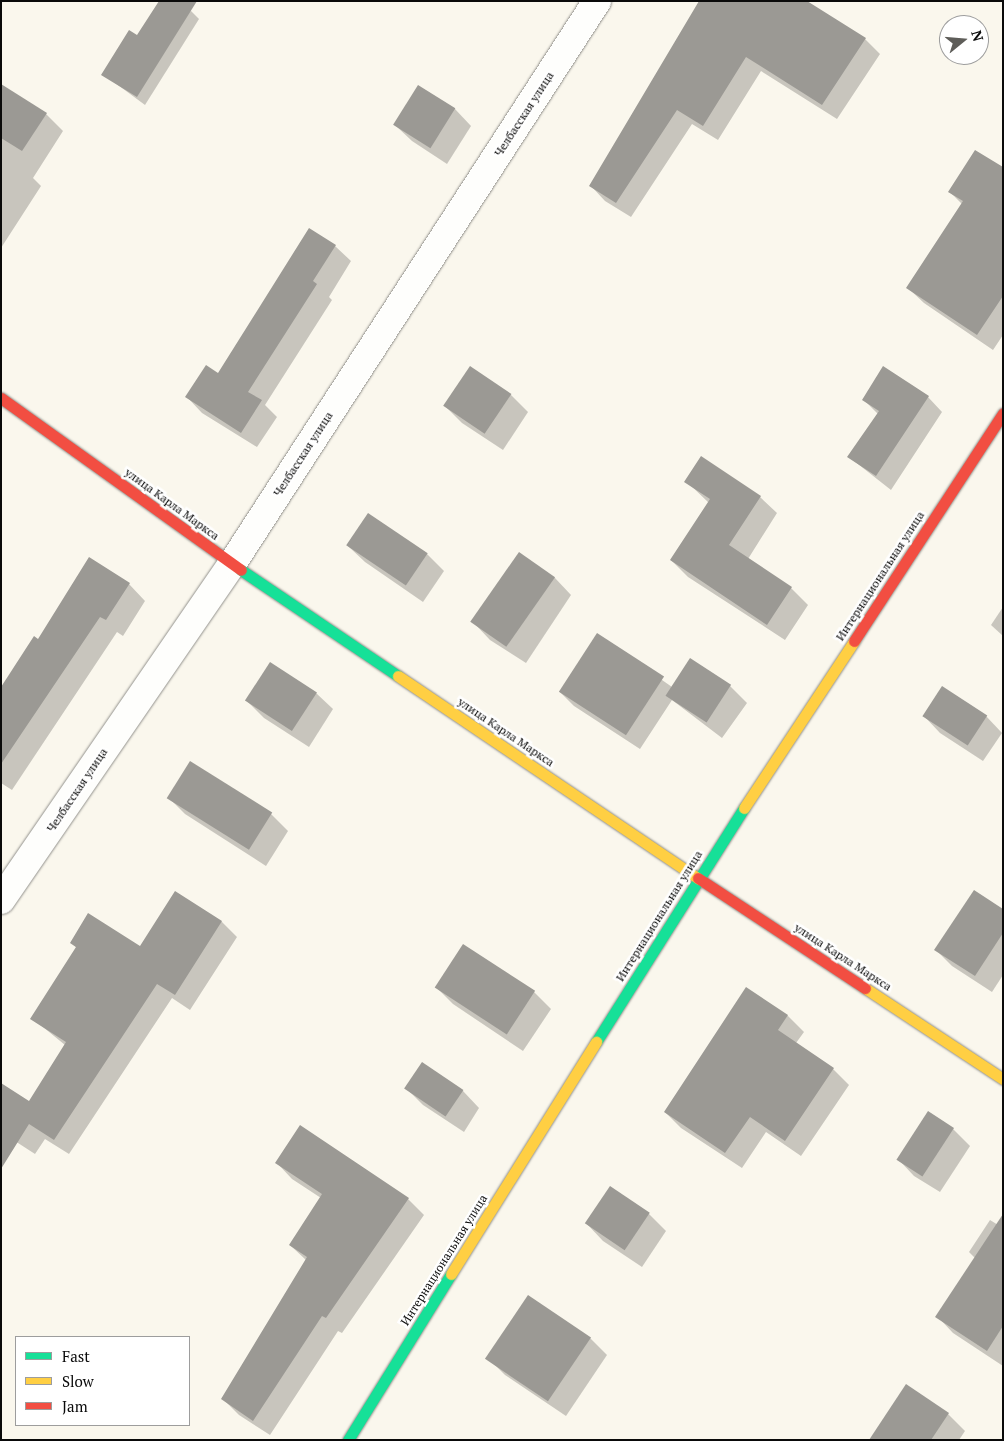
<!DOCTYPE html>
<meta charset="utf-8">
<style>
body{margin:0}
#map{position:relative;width:1004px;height:1441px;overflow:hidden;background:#faf7ed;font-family:"PT Serif",serif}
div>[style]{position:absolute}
.shadow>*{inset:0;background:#0003}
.building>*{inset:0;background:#9b9994;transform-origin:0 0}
.roads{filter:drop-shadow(0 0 1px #92918c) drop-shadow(0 0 1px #92918c)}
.street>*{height:28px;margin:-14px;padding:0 14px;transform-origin:14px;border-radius:14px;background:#fefefc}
.fast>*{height:11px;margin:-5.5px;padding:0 5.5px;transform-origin:5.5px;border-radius:5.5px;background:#16e098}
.slow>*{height:11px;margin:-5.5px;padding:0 5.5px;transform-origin:5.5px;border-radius:5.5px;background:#ffcf43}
.jam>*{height:11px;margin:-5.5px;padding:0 5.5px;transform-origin:5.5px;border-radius:5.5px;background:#f24e42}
span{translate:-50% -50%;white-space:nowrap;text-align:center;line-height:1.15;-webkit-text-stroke:5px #fff;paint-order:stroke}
.street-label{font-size:12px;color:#0a0a0a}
.frame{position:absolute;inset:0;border:2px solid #0a0a0a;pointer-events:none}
.legend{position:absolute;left:15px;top:1336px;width:175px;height:90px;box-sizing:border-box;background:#fff;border:1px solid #9d9d9d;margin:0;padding:6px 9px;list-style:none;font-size:15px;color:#0a0a0a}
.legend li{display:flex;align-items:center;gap:10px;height:25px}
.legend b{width:25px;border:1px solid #9d9d9d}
.north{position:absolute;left:939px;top:15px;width:50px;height:50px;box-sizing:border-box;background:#fff;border:1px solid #9d9d9d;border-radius:50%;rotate:73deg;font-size:14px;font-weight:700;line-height:20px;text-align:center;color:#0a0a0a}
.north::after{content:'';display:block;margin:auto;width:18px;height:22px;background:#5e5d59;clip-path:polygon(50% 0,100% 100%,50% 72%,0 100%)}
</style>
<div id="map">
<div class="shadow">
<i style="clip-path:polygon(191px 11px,199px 19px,145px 105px,103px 74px,137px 37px)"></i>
<i style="clip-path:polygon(705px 13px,865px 39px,880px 54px,837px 119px,761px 71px,718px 140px,692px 124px,631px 217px,605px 201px,591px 186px)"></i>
<i style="clip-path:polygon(1px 85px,46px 114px,63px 131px,33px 178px,41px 186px,1px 248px)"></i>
<i style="clip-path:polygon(419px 87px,455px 109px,471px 126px,447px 164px,412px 141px,395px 125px)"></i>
<i style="clip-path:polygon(1003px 169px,1003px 335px,993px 350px,924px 303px,908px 288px,962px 204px,950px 192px)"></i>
<i style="clip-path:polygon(335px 246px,351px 261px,329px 297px,332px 300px,265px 405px,277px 417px,257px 447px,202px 413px,187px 397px,218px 374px)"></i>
<i style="clip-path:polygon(511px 395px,528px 412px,503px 450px,462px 423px,445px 406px)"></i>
<i style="clip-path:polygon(928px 397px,942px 412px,891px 490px,849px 457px,878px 414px,863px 399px)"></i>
<i style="clip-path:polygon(686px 481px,760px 497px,777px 513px,748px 559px,791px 588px,808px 605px,785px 640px,688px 577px,671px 560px,709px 503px)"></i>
<i style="clip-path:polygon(348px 546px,427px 554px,444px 571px,423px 602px,365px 562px)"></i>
<i style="clip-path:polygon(519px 554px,555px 578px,571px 595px,526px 663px,490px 640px,474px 623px)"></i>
<i style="clip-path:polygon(129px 584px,145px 601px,123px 636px,117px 632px,12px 790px,1px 783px,1px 690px,39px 640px)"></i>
<i style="clip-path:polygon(1003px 607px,1003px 636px,991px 625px)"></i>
<i style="clip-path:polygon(598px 635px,672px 687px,730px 686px,747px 703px,722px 738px,672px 700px,640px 749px,574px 706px,560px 692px)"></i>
<i style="clip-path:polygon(316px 693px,333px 709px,309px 747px,264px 718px,247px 701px)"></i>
<i style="clip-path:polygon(924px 716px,986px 716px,1002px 733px,983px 761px,940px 733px)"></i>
<i style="clip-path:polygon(169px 798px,271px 814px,288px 831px,266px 866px,185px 814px)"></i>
<i style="clip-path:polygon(175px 893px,222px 922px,237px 937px,190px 1010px,172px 998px,69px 1154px,45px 1139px,35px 1154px,1px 1132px,29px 1103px,65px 1045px,32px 1018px,77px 948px,71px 943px,140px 948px)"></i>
<i style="clip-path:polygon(1003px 911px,1003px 975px,992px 992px,952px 966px,936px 950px)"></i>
<i style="clip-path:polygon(463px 945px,534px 992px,551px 1009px,523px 1051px,453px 1004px,436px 987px)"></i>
<i style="clip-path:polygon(746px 989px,788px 1016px,804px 1032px,796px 1043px,833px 1069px,849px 1085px,801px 1156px,766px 1132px,742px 1168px,681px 1128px,665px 1112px)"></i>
<i style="clip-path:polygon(422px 1063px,463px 1091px,479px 1108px,464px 1132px,423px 1105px,406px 1088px)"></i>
<i style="clip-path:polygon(953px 1129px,970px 1146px,940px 1192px,914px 1176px,898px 1159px)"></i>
<i style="clip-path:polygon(277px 1163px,408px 1199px,424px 1215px,342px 1333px,338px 1331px,270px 1435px,239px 1415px,223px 1399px,307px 1261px,290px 1245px,321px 1198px,292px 1179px)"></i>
<i style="clip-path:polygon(649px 1214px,666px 1231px,642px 1267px,603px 1241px,587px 1224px)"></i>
<i style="clip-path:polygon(990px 1220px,1003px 1228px,1003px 1366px,953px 1333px,937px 1316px,975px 1258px,969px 1252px)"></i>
<i style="clip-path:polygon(590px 1338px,607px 1355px,566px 1416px,505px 1375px,488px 1358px)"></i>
<i style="clip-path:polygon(948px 1414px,965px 1431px,959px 1440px,871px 1440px)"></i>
</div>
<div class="building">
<i style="clip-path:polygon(159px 1px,197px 1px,137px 97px,101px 75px,129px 30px,137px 35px)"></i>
<i style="clip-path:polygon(699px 1px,807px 1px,866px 38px,822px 105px,746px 57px,703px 126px,677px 110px,616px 203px,589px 186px)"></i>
<i style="clip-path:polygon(1px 84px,47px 113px,22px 151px,1px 138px)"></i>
<i style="left:418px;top:85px;width:44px;height:47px;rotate:32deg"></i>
<i style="clip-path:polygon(975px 150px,1003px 167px,1003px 296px,977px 335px,906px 288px,963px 201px,948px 192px)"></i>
<i style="clip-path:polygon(309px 228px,336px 245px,313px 281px,317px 284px,248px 392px,262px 400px,241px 433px,185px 397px,206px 365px,218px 373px)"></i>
<i style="left:470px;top:366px;width:50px;height:48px;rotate:34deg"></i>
<i style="clip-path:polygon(883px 366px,929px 396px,876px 476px,847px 457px,879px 411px,862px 400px)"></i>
<i style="clip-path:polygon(701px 456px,761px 496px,729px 545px,792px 587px,767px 625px,670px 560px,710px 499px,684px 482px)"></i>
<i style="left:368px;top:513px;width:72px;height:39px;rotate:34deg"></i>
<i style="left:519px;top:552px;width:44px;height:85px;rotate:35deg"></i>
<i style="clip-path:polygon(89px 557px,130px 583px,106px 620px,100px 617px,1px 764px,1px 687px,34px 636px,38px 639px)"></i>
<i style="left:597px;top:633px;width:80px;height:70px;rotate:33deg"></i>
<i style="left:690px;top:658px;width:49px;height:45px;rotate:33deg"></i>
<i style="left:270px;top:662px;width:56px;height:46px;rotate:33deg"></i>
<i style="left:942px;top:686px;width:54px;height:36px;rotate:33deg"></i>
<i style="left:190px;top:761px;width:97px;height:44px;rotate:32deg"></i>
<i style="clip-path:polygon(974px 890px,1003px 909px,1003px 933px,975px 976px,934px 950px)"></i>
<i style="clip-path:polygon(175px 891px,222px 921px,175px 995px,157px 984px,54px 1140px,29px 1124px,1px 1169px,1px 1083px,29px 1101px,66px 1042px,30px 1019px,76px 947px,70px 943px,88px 913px,140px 946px)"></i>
<i style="left:463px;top:944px;width:86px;height:52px;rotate:33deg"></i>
<i style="clip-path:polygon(746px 987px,788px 1015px,778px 1030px,834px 1068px,785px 1141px,750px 1117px,725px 1153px,664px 1112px)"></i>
<i style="left:422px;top:1062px;width:50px;height:32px;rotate:34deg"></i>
<i style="left:928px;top:1111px;width:31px;height:58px;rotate:33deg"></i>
<i style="clip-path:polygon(300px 1125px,409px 1198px,326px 1318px,322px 1316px,253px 1421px,221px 1399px,307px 1257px,289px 1245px,322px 1194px,275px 1163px)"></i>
<i style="left:610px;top:1186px;width:48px;height:45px;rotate:34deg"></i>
<i style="clip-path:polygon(1003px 1214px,1003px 1326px,987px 1351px,935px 1317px)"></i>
<i style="left:528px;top:1295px;width:76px;height:77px;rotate:34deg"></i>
<i style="clip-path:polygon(906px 1384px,949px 1413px,931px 1440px,869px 1440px)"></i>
</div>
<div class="roads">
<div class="street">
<i style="left:1px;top:900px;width:408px;rotate:-55.5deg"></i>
<i style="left:232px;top:564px;width:671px;rotate:-57.04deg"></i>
</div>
<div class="fast">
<i style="left:241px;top:570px;width:189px;rotate:34deg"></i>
<i style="left:596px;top:1042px;width:277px;rotate:-57.7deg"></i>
<i style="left:348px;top:1440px;width:195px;rotate:-58.2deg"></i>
</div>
<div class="slow">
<i style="left:398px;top:676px;width:362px;rotate:34deg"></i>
<i style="left:744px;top:808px;width:200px;rotate:-56.6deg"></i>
<i style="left:865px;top:988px;width:165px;rotate:33.4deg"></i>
<i style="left:451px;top:1274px;width:274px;rotate:-58deg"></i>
</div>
<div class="jam">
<i style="left:1px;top:398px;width:295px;rotate:35.6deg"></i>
<i style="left:854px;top:641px;width:272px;rotate:-56.8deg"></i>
<i style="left:698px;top:878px;width:200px;rotate:33.4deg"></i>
</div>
</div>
<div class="street-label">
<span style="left:524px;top:114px;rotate:-57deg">Челбасская улица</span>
<span style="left:303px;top:454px;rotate:-57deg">Челбасская улица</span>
<span style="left:172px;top:504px;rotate:36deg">улица Карла Маркса</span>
<span style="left:880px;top:576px;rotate:-57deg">Интернациональная улица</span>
<span style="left:506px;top:732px;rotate:34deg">улица Карла Маркса</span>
<span style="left:77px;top:790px;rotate:-56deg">Челбасская улица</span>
<span style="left:659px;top:916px;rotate:-58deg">Интернациональная улица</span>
<span style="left:843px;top:957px;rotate:33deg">улица Карла Маркса</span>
<span style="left:444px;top:1260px;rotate:-58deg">Интернациональная улица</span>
</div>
<div class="frame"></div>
<ul class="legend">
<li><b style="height:6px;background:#16e098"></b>Fast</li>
<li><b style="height:6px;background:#ffcf43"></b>Slow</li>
<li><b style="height:6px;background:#f24e42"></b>Jam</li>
</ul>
<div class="north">N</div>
</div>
